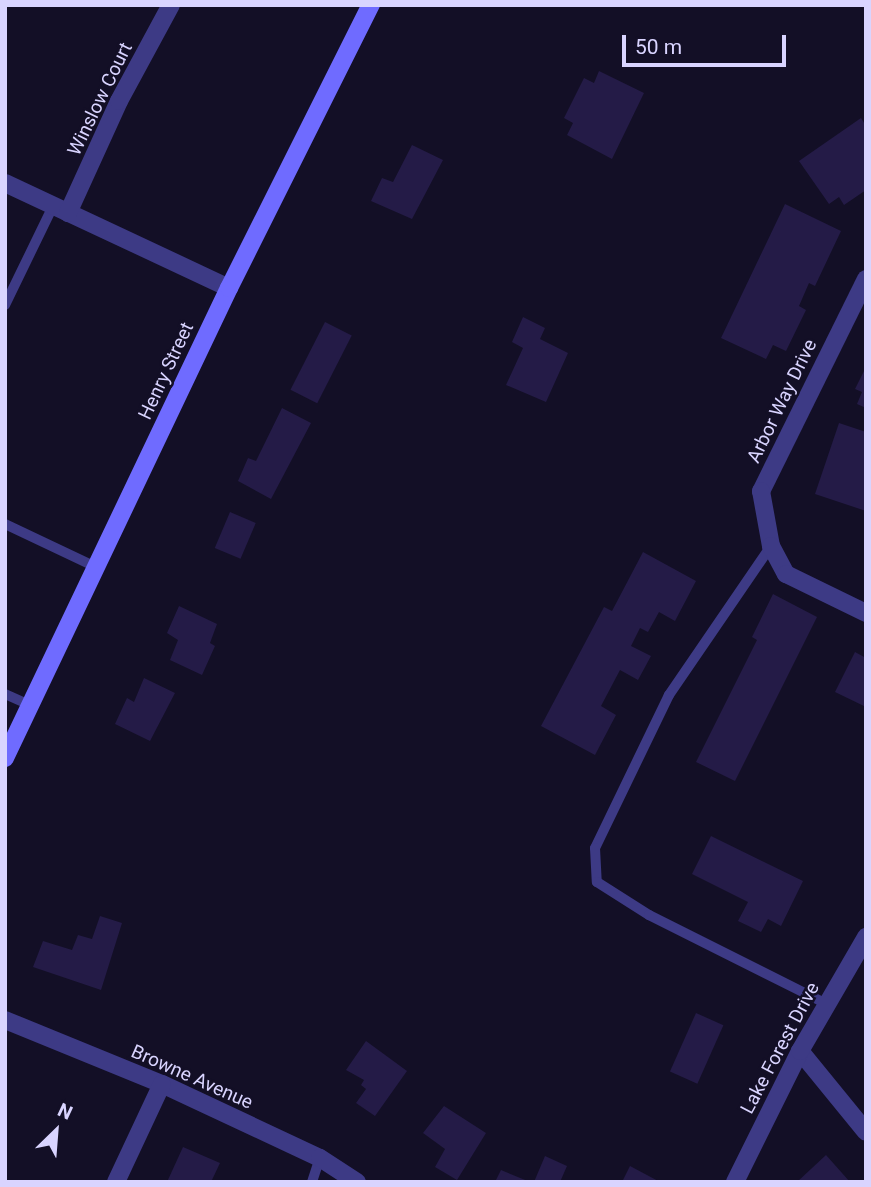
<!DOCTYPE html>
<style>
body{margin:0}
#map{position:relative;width:871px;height:1187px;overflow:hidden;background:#130f26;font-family:Roboto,sans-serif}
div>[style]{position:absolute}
.building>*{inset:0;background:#241b47;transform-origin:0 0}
.lane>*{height:10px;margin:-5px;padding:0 5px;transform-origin:5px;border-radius:5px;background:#3d3a85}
.street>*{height:18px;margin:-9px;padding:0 9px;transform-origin:9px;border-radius:9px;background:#3d3a85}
.secondary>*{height:18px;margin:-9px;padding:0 9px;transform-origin:9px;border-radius:9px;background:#6f6bff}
span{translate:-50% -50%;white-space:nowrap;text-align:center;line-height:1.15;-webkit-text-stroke:5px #130f26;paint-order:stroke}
.street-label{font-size:19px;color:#d9d4ff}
.frame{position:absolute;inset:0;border:7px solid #d9d4ff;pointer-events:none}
.north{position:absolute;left:21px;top:1096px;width:70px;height:70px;-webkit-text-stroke:5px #130f26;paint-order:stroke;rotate:25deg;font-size:19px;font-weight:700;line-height:28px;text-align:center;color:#d9d4ff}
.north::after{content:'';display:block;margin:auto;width:24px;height:32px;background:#d9d4ff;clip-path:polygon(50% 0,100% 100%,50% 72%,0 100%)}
.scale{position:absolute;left:622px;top:35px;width:164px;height:32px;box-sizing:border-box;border:4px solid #d9d4ff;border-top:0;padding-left:9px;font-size:21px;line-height:24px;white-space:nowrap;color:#d9d4ff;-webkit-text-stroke:5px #130f26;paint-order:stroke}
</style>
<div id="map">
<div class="building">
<i style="clip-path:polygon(599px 71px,644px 93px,612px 159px,567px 135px,573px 123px,564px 118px,584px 78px,594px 83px)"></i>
<i style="clip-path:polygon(861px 118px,866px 126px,866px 190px,844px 205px,839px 197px,829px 204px,799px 161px)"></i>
<i style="clip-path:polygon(412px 145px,443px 160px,412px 219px,371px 201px,382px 178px,393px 182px)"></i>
<i style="clip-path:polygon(785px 204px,841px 231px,815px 286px,809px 283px,799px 306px,806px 310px,786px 351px,773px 345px,766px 359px,721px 338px)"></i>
<i style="clip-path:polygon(523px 317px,545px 328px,540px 339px,568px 353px,546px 402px,506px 385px,523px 348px,512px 342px)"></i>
<i style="left:325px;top:322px;width:30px;height:76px;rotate:27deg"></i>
<i style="clip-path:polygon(866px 367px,866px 408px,857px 404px,862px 392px,855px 389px)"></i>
<i style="clip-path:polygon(282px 408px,311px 423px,271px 499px,238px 481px,248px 458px,256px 461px)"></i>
<i style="clip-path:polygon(839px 423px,866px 432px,866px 511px,815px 494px)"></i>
<i style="left:230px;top:512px;width:28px;height:39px;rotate:23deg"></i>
<i style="clip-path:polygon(643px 552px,696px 581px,675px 621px,659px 612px,648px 632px,640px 628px,631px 646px,651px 656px,638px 680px,620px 670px,601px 706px,616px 715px,595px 755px,541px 726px,604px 607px,612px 611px)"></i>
<i style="clip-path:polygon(773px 594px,817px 617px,735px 781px,696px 762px,757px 640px,752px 637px)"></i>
<i style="clip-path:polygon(179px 606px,217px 624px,210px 643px,215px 646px,202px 675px,170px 660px,178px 640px,167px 633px)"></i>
<i style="clip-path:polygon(855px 652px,866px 658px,866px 707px,835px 692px)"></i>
<i style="clip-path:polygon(144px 678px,175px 693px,150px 741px,115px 724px,127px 698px,134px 702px)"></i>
<i style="clip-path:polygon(711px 836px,803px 881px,781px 926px,768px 919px,761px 932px,738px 921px,748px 902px,692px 874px)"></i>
<i style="clip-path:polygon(100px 916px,122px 923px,101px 990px,33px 967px,43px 941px,72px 950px,78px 935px,92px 939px)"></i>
<i style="left:696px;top:1013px;width:30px;height:64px;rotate:24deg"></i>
<i style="clip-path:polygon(366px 1041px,407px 1071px,375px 1116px,356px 1103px,366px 1089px,361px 1085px,364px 1080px,346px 1070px)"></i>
<i style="clip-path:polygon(444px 1106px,486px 1133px,457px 1180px,435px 1167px,445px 1149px,423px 1133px)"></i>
<i style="clip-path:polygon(183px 1147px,220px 1163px,211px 1182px,167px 1182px)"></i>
<i style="clip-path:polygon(826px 1155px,850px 1182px,797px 1182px)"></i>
<i style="clip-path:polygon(545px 1156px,567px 1166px,560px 1182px,534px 1182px)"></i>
<i style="clip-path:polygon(630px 1166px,660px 1182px,622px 1182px)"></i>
<i style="clip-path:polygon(501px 1170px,530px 1182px,495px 1182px)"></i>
</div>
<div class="lane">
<i style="left:5px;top:305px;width:110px;rotate:-64.1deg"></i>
<i style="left:5px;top:524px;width:101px;rotate:25.3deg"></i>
<i style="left:771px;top:546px;width:181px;rotate:124.4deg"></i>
<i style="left:669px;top:695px;width:170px;rotate:115.8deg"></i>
<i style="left:595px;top:848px;width:34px;rotate:87deg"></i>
<i style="left:597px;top:882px;width:62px;rotate:32.4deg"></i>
<i style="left:649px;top:915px;width:199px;rotate:26.6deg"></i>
<i style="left:5px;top:694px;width:27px;rotate:24deg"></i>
<i style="left:312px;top:1182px;width:25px;rotate:-72deg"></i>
</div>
<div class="street">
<i style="left:5px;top:183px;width:247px;rotate:25.1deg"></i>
<i style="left:68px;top:213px;width:123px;rotate:-65.5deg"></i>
<i style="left:119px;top:101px;width:109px;rotate:-61.6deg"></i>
<i style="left:866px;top:279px;width:237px;rotate:116.3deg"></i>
<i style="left:761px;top:491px;width:56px;rotate:79.7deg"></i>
<i style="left:771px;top:546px;width:32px;rotate:62deg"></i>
<i style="left:786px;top:574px;width:89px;rotate:26deg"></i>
<i style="left:5px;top:1020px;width:170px;rotate:22.2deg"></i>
<i style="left:162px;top:1084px;width:174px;rotate:25.1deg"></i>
<i style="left:320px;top:1158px;width:44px;rotate:33deg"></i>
<i style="left:800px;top:1051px;width:104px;rotate:50.8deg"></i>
<i style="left:116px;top:1182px;width:108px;rotate:-64.9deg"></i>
<i style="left:735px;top:1182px;width:146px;rotate:-63.6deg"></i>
<i style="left:800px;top:1051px;width:132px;rotate:-59.9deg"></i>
</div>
<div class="secondary">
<i style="left:5px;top:758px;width:521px;rotate:-64.52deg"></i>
<i style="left:229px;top:288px;width:317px;rotate:-63.4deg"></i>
</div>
<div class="street-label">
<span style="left:100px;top:99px;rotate:-64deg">Winslow Court</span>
<span style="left:166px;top:371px;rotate:-65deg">Henry Street</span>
<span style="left:782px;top:401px;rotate:-64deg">Arbor Way Drive</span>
<span style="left:780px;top:1048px;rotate:-62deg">Lake Forest Drive</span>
<span style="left:192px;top:1077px;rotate:24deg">Browne Avenue</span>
</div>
<div class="frame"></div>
<div class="north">N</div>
<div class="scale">50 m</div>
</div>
